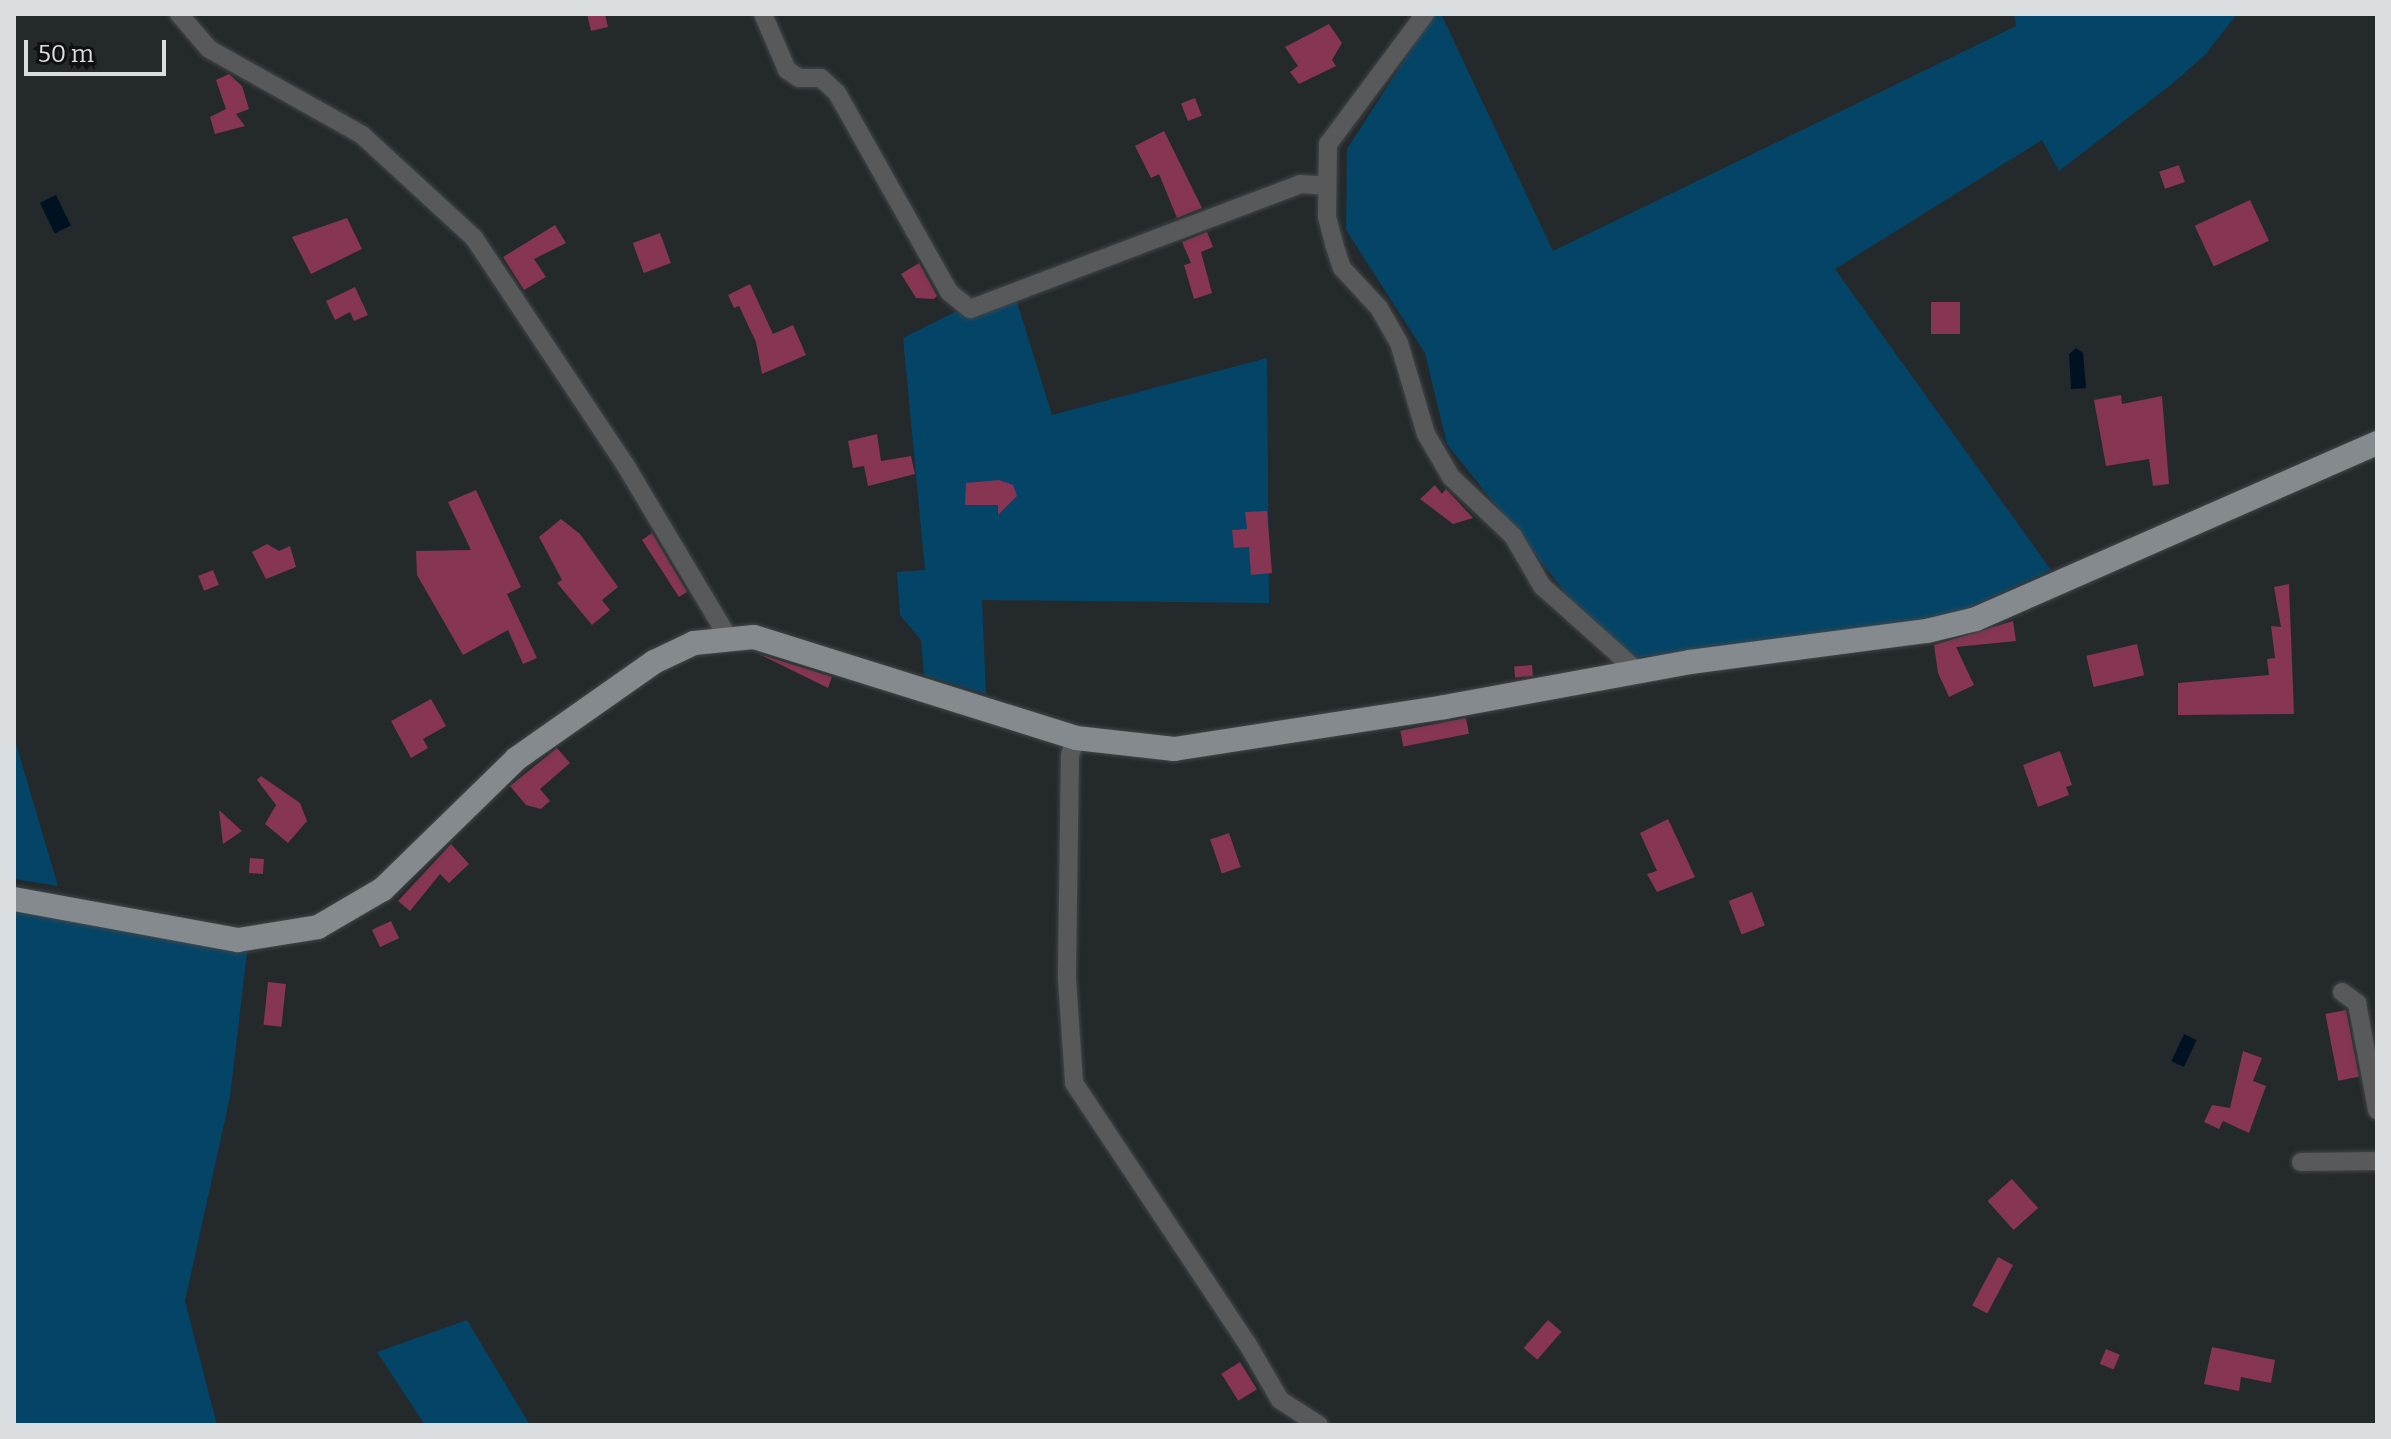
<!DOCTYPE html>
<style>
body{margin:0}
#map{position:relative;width:2391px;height:1439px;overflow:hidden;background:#24292c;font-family:Bitter,serif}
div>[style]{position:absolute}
.green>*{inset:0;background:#044567}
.water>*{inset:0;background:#001221;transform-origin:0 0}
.building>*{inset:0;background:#863552;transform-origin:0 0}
.roads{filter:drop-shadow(0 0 2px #414649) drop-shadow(0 0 2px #414649)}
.minor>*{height:18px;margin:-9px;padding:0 9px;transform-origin:9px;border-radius:9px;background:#57595b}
.major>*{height:24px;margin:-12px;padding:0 12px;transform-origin:12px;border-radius:12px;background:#858a8e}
span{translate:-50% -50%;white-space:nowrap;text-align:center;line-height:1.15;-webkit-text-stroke:6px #0f1113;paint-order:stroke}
.frame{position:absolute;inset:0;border:16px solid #dbdee1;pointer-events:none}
.scale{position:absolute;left:24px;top:40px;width:142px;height:36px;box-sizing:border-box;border:4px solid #dbdee1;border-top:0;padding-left:10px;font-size:24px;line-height:28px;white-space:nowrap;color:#dbdee1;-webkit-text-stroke:6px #0f1113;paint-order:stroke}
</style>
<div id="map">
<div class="green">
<i style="clip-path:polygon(1434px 14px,1441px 14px,1553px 251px,2016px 26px,2014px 14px,2237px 14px,2205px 55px,2172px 84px,2059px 171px,2042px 140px,1835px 269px,2051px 570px,1951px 616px,1635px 658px,1580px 611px,1447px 444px,1425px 353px,1346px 230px,1347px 149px)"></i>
<i style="clip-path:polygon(1016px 299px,1052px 415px,1267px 358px,1269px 603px,982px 600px,986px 694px,924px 675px,921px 640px,900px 615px,897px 572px,925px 570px,903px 338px,963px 308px)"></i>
<i style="clip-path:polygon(14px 737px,58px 886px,14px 879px)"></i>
<i style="clip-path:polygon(14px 899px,143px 936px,248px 944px,230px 1097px,185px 1301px,217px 1425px,14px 1425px)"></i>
<i style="clip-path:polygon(467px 1320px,530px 1425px,425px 1425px,377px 1352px)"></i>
</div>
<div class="water">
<i style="left:56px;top:195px;width:34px;height:18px;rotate:64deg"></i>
<i style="clip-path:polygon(2076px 348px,2083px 353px,2086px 388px,2071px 389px,2069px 354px)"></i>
<i style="left:2184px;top:1034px;width:14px;height:30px;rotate:25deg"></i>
</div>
<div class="building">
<i style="clip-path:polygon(587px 14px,605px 14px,608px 27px,591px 31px)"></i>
<i style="clip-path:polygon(1329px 24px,1342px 43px,1332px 60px,1336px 66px,1299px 84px,1290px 72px,1298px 66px,1285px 47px)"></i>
<i style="clip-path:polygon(229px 74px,242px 86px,249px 109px,236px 114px,245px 126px,215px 134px,210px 117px,226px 109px,216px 80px)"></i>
<i style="left:1195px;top:98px;width:19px;height:15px;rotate:69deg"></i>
<i style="clip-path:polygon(1164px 131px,1202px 208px,1177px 218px,1159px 174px,1151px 178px,1135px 146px)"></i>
<i style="left:2179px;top:165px;width:18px;height:21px;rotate:71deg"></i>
<i style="left:2250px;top:200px;width:45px;height:61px;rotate:65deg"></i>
<i style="clip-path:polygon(347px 218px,362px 249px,311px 274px,292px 237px)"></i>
<i style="clip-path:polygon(555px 225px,566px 243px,534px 259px,546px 277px,524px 290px,503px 257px)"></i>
<i style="clip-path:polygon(1207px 232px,1213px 247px,1201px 252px,1212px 293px,1194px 299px,1184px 265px,1191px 263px,1182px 242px)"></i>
<i style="left:660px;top:233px;width:32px;height:29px;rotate:70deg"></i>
<i style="clip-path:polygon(919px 263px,937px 296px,934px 299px,916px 298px,901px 274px)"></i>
<i style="clip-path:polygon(750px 284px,773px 334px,793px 325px,806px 355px,762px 374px,756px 342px,739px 306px,734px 308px,728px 295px)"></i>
<i style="clip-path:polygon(355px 287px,368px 315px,354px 321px,350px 312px,335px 320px,326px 301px)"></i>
<i style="left:1931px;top:302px;width:29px;height:32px"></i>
<i style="clip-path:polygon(2121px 395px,2122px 404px,2162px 396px,2169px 484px,2153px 486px,2149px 459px,2106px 466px,2094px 400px)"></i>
<i style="clip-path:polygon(877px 434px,881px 461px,911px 456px,915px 474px,868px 486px,864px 466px,853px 468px,848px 441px)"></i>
<i style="clip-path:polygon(999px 480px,1013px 485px,1017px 496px,998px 515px,998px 505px,965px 505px,966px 483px)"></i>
<i style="clip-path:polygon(1435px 485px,1442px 494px,1446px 489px,1473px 518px,1453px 524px,1420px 499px)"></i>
<i style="clip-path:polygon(476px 490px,521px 587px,507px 594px,537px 658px,523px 664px,508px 630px,463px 655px,417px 575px,416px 551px,471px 550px,448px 502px)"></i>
<i style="clip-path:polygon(1267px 511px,1272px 573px,1251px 575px,1249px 547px,1234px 548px,1232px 530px,1247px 529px,1245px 512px)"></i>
<i style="clip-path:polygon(561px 519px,580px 534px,618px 587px,602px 600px,610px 610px,592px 625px,557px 583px,562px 580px,539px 537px)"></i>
<i style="clip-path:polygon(652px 533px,687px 592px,679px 597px,642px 540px)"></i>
<i style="clip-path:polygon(267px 544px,279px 551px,290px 546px,296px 567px,266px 579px,252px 552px)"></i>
<i style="left:213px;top:570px;width:16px;height:16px;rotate:68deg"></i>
<i style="clip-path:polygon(2289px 584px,2294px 714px,2178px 715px,2178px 683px,2269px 675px,2267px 659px,2275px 658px,2271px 626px,2281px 627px,2274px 587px)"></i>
<i style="clip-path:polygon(2013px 621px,2016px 641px,1956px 647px,1974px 685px,1949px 697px,1938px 673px,1934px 645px)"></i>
<i style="left:2137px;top:644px;width:32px;height:52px;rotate:77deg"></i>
<i style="clip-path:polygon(759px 654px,832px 677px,828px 688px)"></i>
<i style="left:1532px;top:665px;width:11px;height:18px;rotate:85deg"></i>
<i style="clip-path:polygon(431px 699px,446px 726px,423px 739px,428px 748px,411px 758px,391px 721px)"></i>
<i style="left:1466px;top:718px;width:16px;height:67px;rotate:79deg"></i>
<i style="clip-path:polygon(557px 748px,570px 763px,540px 789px,550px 801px,541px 809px,526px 805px,510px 786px)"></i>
<i style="clip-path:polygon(2060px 751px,2072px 785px,2066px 787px,2069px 795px,2038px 807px,2023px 765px)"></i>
<i style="clip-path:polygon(261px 776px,300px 803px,307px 821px,288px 843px,265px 824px,276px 805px,257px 780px)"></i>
<i style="clip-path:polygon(219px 810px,242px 831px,223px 844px)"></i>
<i style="clip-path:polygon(1668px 819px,1695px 877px,1657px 892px,1647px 874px,1657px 871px,1640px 833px)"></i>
<i style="left:1229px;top:833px;width:36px;height:20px;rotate:71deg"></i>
<i style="clip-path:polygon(451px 844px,469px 864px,449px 883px,440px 874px,410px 911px,398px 901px)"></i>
<i style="left:250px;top:858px;width:14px;height:15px;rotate:4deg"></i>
<i style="left:1752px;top:892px;width:36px;height:25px;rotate:69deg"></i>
<i style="left:391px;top:921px;width:19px;height:21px;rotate:65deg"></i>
<i style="left:268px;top:982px;width:18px;height:43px;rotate:6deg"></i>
<i style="left:2346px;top:1010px;width:68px;height:21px;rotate:79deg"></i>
<i style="clip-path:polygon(2243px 1051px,2262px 1058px,2253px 1081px,2266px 1086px,2249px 1133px,2223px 1121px,2219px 1129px,2204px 1122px,2212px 1105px,2230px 1108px)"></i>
<i style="left:2012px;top:1179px;width:39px;height:33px;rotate:48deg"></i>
<i style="left:1998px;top:1257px;width:17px;height:55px;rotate:28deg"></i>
<i style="left:1548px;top:1320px;width:18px;height:37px;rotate:41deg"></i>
<i style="clip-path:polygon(2212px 1347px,2275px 1360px,2271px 1383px,2241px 1377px,2239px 1391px,2204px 1384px)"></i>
<i style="left:2106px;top:1349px;width:15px;height:16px;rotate:23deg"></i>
<i style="left:1240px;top:1362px;width:32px;height:22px;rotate:58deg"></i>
</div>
<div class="roads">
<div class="minor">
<i style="left:179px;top:14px;width:46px;rotate:49.4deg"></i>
<i style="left:209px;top:49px;width:176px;rotate:29.3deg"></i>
<i style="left:362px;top:135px;width:152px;rotate:42.6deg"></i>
<i style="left:474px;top:238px;width:274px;rotate:56.3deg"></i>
<i style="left:626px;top:466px;width:199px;rotate:59.2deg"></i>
<i style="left:763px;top:14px;width:61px;rotate:66.8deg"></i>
<i style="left:787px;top:70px;width:14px;rotate:34deg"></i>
<i style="left:799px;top:78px;width:22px"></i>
<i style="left:821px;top:78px;width:22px;rotate:43deg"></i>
<i style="left:837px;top:93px;width:228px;rotate:60.6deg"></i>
<i style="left:949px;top:292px;width:27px;rotate:39deg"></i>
<i style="left:970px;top:309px;width:353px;rotate:-20.7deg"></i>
<i style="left:1300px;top:184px;width:26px;rotate:4deg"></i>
<i style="left:1425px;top:14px;width:162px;rotate:126.7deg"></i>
<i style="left:1328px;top:144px;width:73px;rotate:90.8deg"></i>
<i style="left:1327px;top:217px;width:28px;rotate:75deg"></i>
<i style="left:1334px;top:244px;width:25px;rotate:72deg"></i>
<i style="left:1342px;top:268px;width:54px;rotate:47.2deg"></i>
<i style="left:1379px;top:308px;width:40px;rotate:60.3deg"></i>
<i style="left:1399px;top:343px;width:95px;rotate:73.5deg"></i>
<i style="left:1426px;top:434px;width:50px;rotate:59.8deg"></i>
<i style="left:1451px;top:477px;width:86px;rotate:43.6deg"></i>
<i style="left:1513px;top:536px;width:58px;rotate:59.9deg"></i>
<i style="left:1542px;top:586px;width:127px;rotate:41.8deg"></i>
<i style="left:1076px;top:738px;width:18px;rotate:109deg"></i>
<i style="left:1070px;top:755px;width:224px;rotate:90.8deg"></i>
<i style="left:1067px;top:979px;width:104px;rotate:86.1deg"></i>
<i style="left:1074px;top:1083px;width:312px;rotate:56.4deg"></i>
<i style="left:1247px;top:1343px;width:66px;rotate:59.9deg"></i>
<i style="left:1280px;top:1400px;width:46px;rotate:32.7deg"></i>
<i style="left:2342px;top:992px;width:19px;rotate:36deg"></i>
<i style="left:2357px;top:1003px;width:109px;rotate:79.4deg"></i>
<i style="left:2301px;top:1162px;width:76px;rotate:-0.8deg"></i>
</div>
<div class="major">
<i style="left:14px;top:899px;width:228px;rotate:10.4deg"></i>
<i style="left:238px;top:940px;width:81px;rotate:-9.2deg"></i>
<i style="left:318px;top:927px;width:75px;rotate:-30.3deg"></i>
<i style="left:383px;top:889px;width:186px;rotate:-44.3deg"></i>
<i style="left:516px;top:759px;width:169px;rotate:-35.1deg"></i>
<i style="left:654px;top:662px;width:44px;rotate:-25.4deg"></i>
<i style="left:694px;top:643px;width:60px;rotate:-5.7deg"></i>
<i style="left:754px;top:637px;width:337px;rotate:17.4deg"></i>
<i style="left:1076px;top:738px;width:99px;rotate:6.4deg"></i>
<i style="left:1174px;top:749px;width:274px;rotate:-8.8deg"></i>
<i style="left:1445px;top:707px;width:249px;rotate:-10.4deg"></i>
<i style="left:1690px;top:662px;width:239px;rotate:-7.5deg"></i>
<i style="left:1927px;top:631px;width:50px;rotate:-13.8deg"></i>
<i style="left:1976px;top:619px;width:438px;rotate:-23.7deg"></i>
</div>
</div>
<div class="frame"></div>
<div class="scale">50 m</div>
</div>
